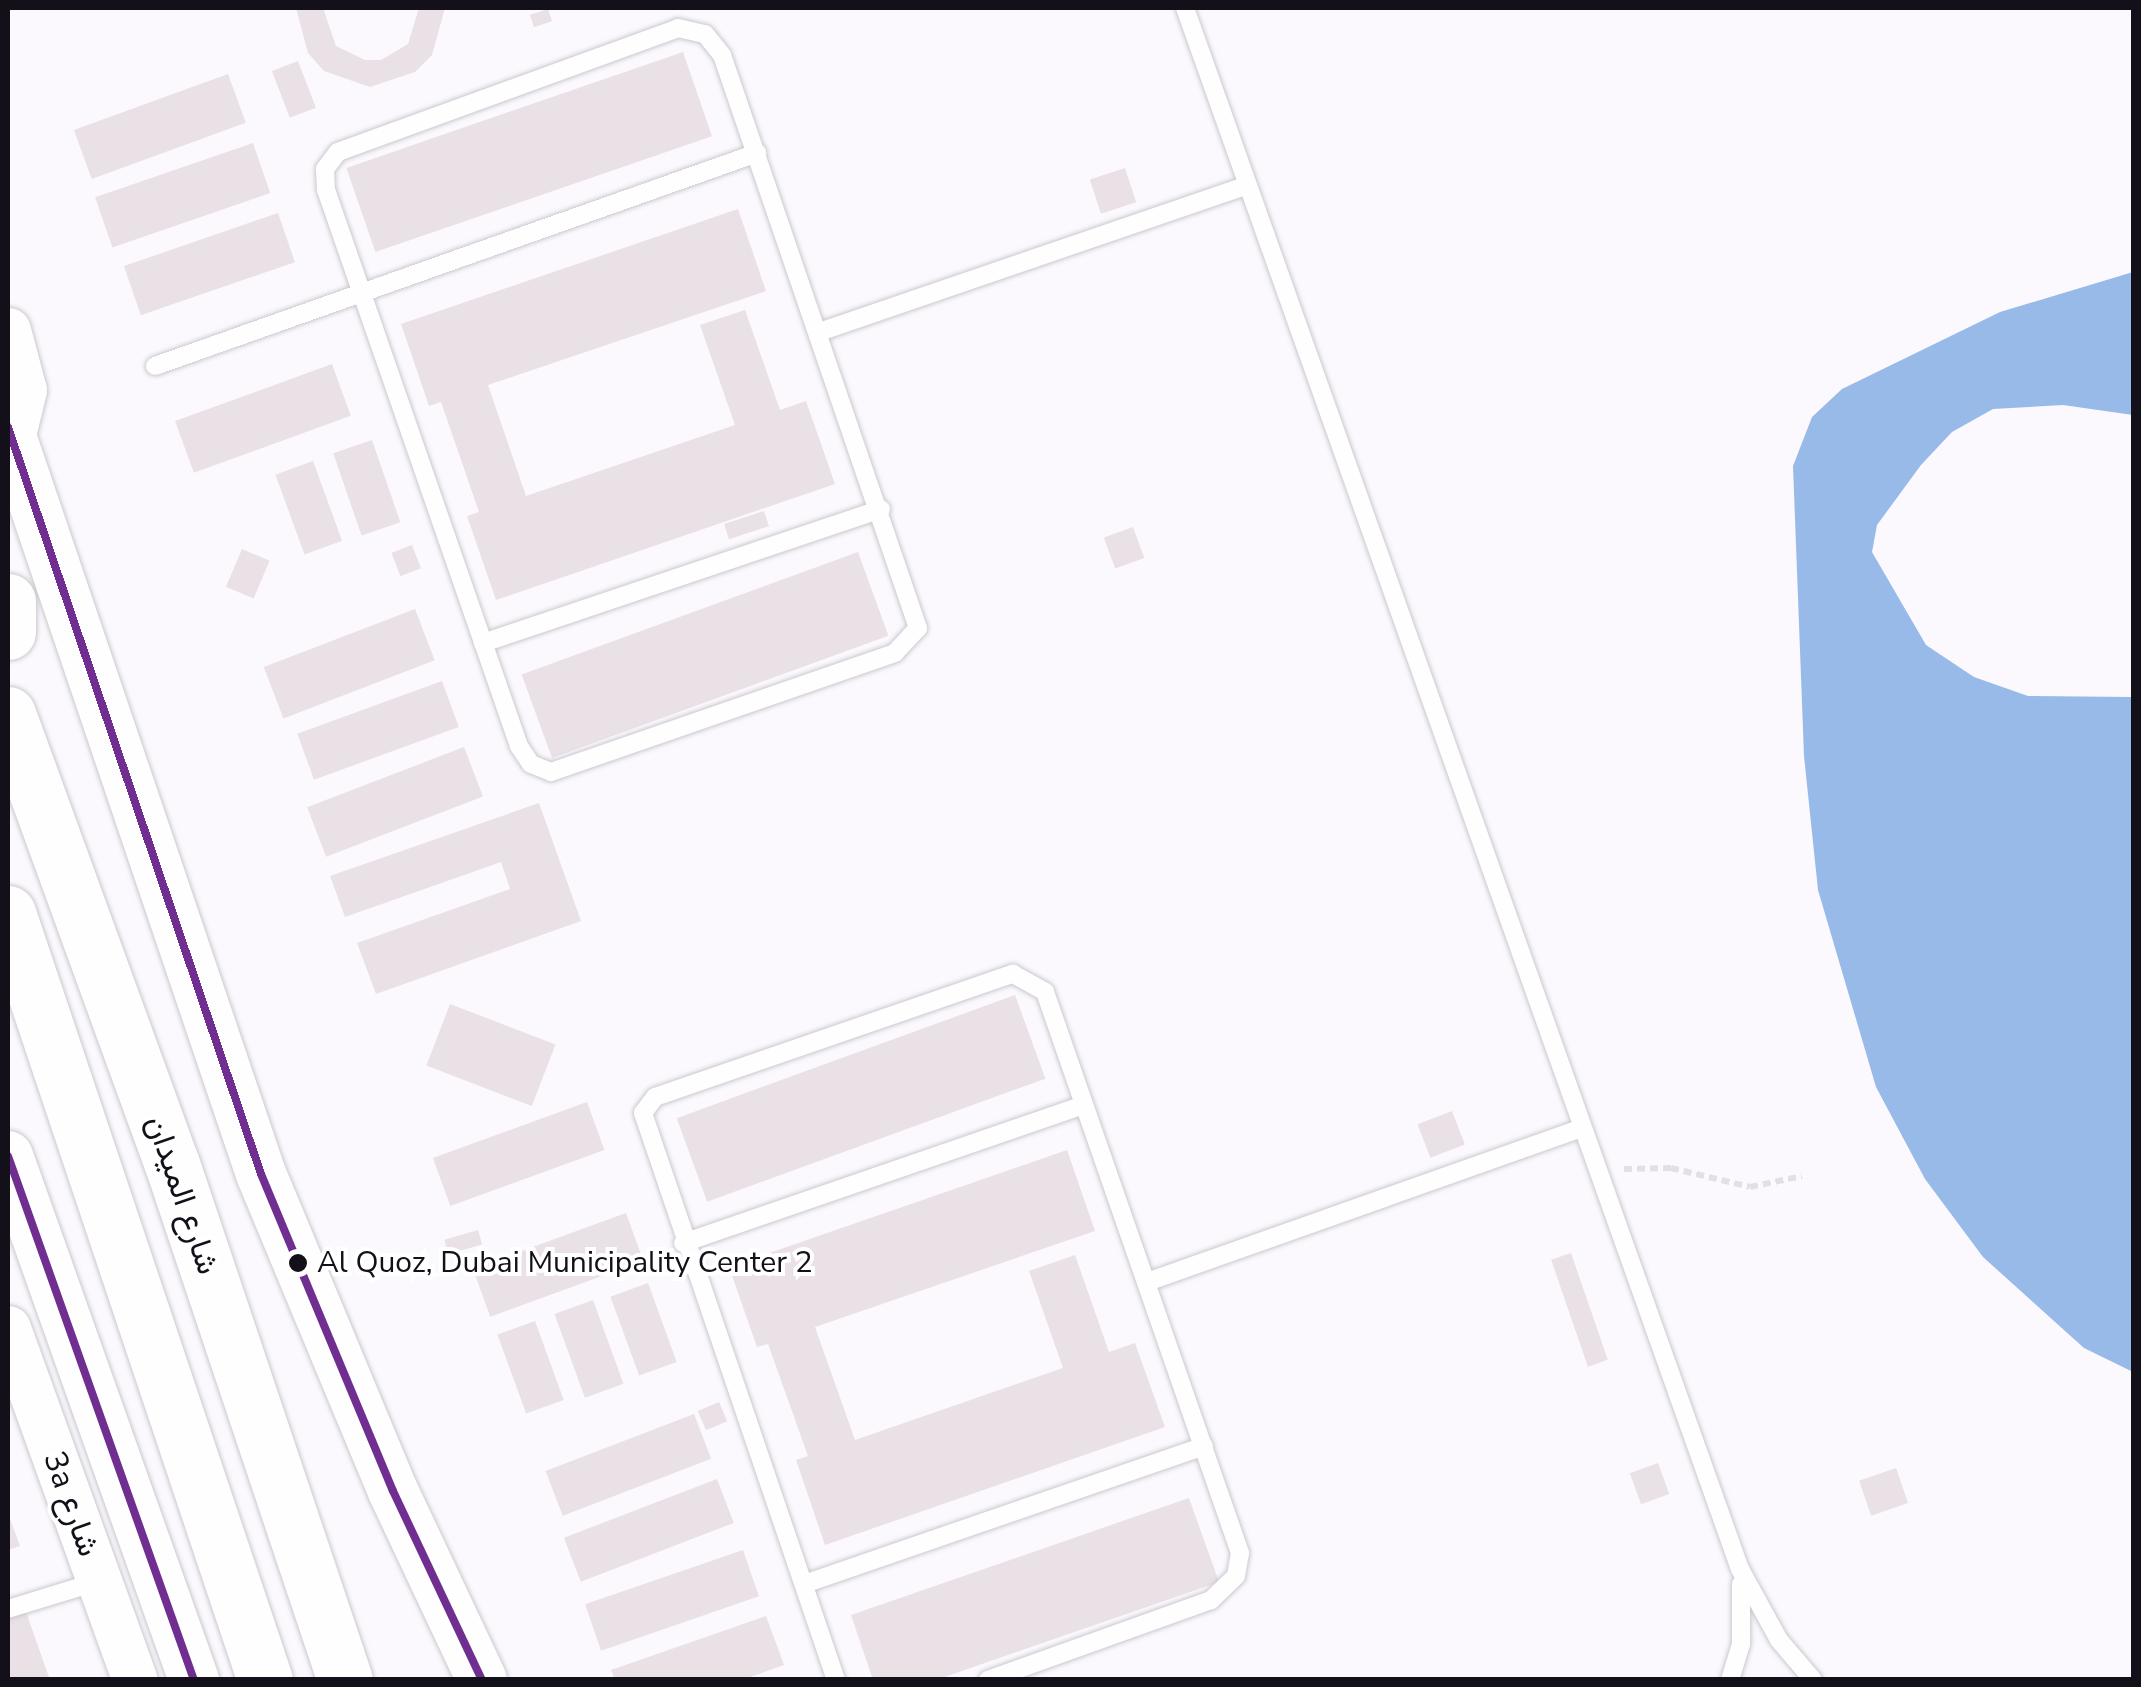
<!DOCTYPE html>
<meta charset="utf-8">
<style>
body{margin:0}
#map{position:relative;width:2141px;height:1687px;overflow:hidden;background:#fbf9fd;font-family:"Nunito Sans",Vazirmatn,sans-serif}
div>[style]{position:absolute}
.water>*{inset:0;background:#98bae9}
.building>*{inset:0;background:#e9e1e5;transform-origin:0 0}
.path>*{height:6px;margin-top:-3px;transform-origin:0;background:repeating-linear-gradient(90deg,#e1e0e2 0 8px,transparent 0 13px)}
.roads{filter:drop-shadow(0 0 2px #cbc8cf) drop-shadow(0 0 2px #cbc8cf)}
.service>*{height:18px;margin:-9px;padding:0 9px;transform-origin:9px;border-radius:9px;background:#fefeff}
.tertiary>*{height:45px;margin:-22.5px;padding:0 22.5px;transform-origin:22.5px;border-radius:22.5px;background:#fefeff}
.secondary>*{height:50px;margin:-25px;padding:0 25px;transform-origin:25px;border-radius:25px;background:#fefeff}
.primary>*{height:55px;margin:-27.5px;padding:0 27.5px;transform-origin:27.5px;border-radius:27.5px;background:#fefeff}
.bus-1>*{height:8px;margin:-4px;padding:0 4px;transform-origin:4px;border-radius:4px;background:#6f2e90}
.dots>*{width:28px;height:28px;translate:-50% -50%;box-sizing:border-box;border:5px solid #fff;border-radius:50%}
span{translate:-50% -50%;white-space:nowrap;text-align:center;line-height:1.15;-webkit-text-stroke:8px #fff;paint-order:stroke}
.bus-label{font-size:30px;color:#131019}
.left{translate:0 -50%;text-align:left}
.street-label{font-size:32px;color:#131019}
.frame{position:absolute;inset:0;border:10px solid #131019;pointer-events:none}
</style>
<div id="map">
<div class="water">
<i style="clip-path:polygon(2133px 272px,2133px 415px,2063px 405px,1993px 409px,1952px 432px,1921px 465px,1877px 525px,1872px 552px,1926px 645px,1974px 677px,2028px 696px,2133px 697px,2133px 1372px,2084px 1348px,1983px 1257px,1925px 1179px,1876px 1087px,1818px 890px,1804px 756px,1793px 466px,1812px 417px,1842px 389px,2000px 312px)"></i>
</div>
<div class="building">
<i style="clip-path:polygon(296px 8px,323px 8px,336px 46px,365px 60px,381px 60px,408px 44px,419px 8px,445px 8px,432px 55px,415px 72px,370px 87px,324px 71px,308px 53px)"></i>
<i style="left:548px;top:9px;width:13px;height:19px;rotate:72deg"></i>
<i style="left:683px;top:52px;width:89px;height:356px;rotate:71deg"></i>
<i style="left:298px;top:61px;width:50px;height:28px;rotate:69deg"></i>
<i style="left:228px;top:74px;width:52px;height:164px;rotate:70deg"></i>
<i style="left:253px;top:143px;width:53px;height:167px;rotate:71deg"></i>
<i style="left:1125px;top:168px;width:36px;height:37px;rotate:72deg"></i>
<i style="clip-path:polygon(738px 209px,766px 291px,488px 385px,526px 496px,735px 425px,700px 325px,745px 310px,780px 410px,806px 401px,835px 484px,496px 600px,467px 516px,479px 512px,441px 402px,429px 406px,401px 324px)"></i>
<i style="left:278px;top:213px;width:52px;height:163px;rotate:71deg"></i>
<i style="left:332px;top:364px;width:55px;height:167px;rotate:70deg"></i>
<i style="left:372px;top:440px;width:87px;height:41px;rotate:71deg"></i>
<i style="left:313px;top:461px;width:85px;height:40px;rotate:70deg"></i>
<i style="left:764px;top:511px;width:16px;height:42px;rotate:72deg"></i>
<i style="left:1133px;top:527px;width:33px;height:31px;rotate:70deg"></i>
<i style="left:412px;top:545px;width:25px;height:22px;rotate:69deg"></i>
<i style="left:242px;top:549px;width:30px;height:41px;rotate:23deg"></i>
<i style="left:858px;top:552px;width:89px;height:358px;rotate:70deg"></i>
<i style="left:415px;top:609px;width:55px;height:162px;rotate:69deg"></i>
<i style="left:442px;top:681px;width:49px;height:154px;rotate:70deg"></i>
<i style="left:464px;top:747px;width:53px;height:168px;rotate:69deg"></i>
<i style="clip-path:polygon(539px 803px,581px 921px,376px 994px,357px 943px,510px 889px,501px 862px,345px 917px,330px 876px)"></i>
<i style="left:1015px;top:995px;width:89px;height:360px;rotate:70deg"></i>
<i style="left:450px;top:1004px;width:113px;height:66px;rotate:21deg"></i>
<i style="left:587px;top:1102px;width:51px;height:164px;rotate:70deg"></i>
<i style="left:1452px;top:1111px;width:36px;height:37px;rotate:69deg"></i>
<i style="clip-path:polygon(1067px 1150px,1095px 1231px,815px 1327px,855px 1440px,1063px 1368px,1029px 1271px,1075px 1255px,1109px 1352px,1135px 1343px,1165px 1427px,825px 1545px,796px 1460px,808px 1456px,768px 1344px,757px 1347px,729px 1267px)"></i>
<i style="left:626px;top:1213px;width:51px;height:163px;rotate:70deg"></i>
<i style="left:478px;top:1230px;width:15px;height:35px;rotate:74deg"></i>
<i style="left:1571px;top:1253px;width:113px;height:21px;rotate:71deg"></i>
<i style="left:648px;top:1283px;width:84px;height:40px;rotate:70deg"></i>
<i style="left:593px;top:1300px;width:89px;height:41px;rotate:70deg"></i>
<i style="left:535px;top:1321px;width:84px;height:40px;rotate:70deg"></i>
<i style="left:719px;top:1402px;width:21px;height:23px;rotate:67deg"></i>
<i style="left:694px;top:1414px;width:48px;height:159px;rotate:69deg"></i>
<i style="left:1658px;top:1463px;width:33px;height:30px;rotate:70deg"></i>
<i style="left:1896px;top:1468px;width:37px;height:39px;rotate:71deg"></i>
<i style="left:717px;top:1479px;width:47px;height:164px;rotate:69deg"></i>
<i style="clip-path:polygon(1189px 1498px,1219px 1582px,936px 1680px,873px 1680px,851px 1615px)"></i>
<i style="clip-path:polygon(8px 1513px,20px 1546px,8px 1550px)"></i>
<i style="left:743px;top:1550px;width:49px;height:167px;rotate:71deg"></i>
<i style="clip-path:polygon(25px 1609px,50px 1680px,8px 1680px,8px 1614px)"></i>
<i style="clip-path:polygon(766px 1616px,784px 1665px,742px 1680px,615px 1680px,611px 1670px)"></i>
</div>
<div class="path">
<i style="left:1624px;top:1169px;width:47px;rotate:-1.2deg"></i>
<i style="left:1671px;top:1168px;width:81px;rotate:13.5deg"></i>
<i style="left:1750px;top:1187px;width:53px;rotate:-11.9deg"></i>
</div>
<div class="roads">
<div class="service">
<i style="left:1185px;top:8px;width:1657px;rotate:70.43deg"></i>
<i style="left:1740px;top:1569px;width:81px;rotate:61.2deg"></i>
<i style="left:1779px;top:1640px;width:52px;rotate:49.6deg"></i>
<i style="left:678px;top:28px;width:28px;rotate:13deg"></i>
<i style="left:705px;top:34px;width:27px;rotate:51deg"></i>
<i style="left:722px;top:55px;width:606px;rotate:71.12deg"></i>
<i style="left:918px;top:628px;width:34px;rotate:133deg"></i>
<i style="left:895px;top:653px;width:364px;rotate:160.9deg"></i>
<i style="left:551px;top:772px;width:22px;rotate:-158deg"></i>
<i style="left:531px;top:764px;width:22px;rotate:-124deg"></i>
<i style="left:519px;top:746px;width:589px;rotate:-109.14deg"></i>
<i style="left:326px;top:190px;width:21px;rotate:-93deg"></i>
<i style="left:325px;top:169px;width:21px;rotate:-53deg"></i>
<i style="left:338px;top:152px;width:362px;rotate:-20deg"></i>
<i style="left:819px;top:332px;width:450px;rotate:-18.9deg"></i>
<i style="left:155px;top:366px;width:639px;rotate:-19.48deg"></i>
<i style="left:483px;top:643px;width:420px;rotate:-18.6deg"></i>
<i style="left:683px;top:1243px;width:424px;rotate:-19deg"></i>
<i style="left:1147px;top:1282px;width:461px;rotate:-19.5deg"></i>
<i style="left:804px;top:1584px;width:423px;rotate:-19deg"></i>
<i style="left:8px;top:1609px;width:95px;rotate:-17.1deg"></i>
<i style="left:836px;top:1680px;width:599px;rotate:-108.8deg"></i>
<i style="left:643px;top:1113px;width:20px;rotate:-53deg"></i>
<i style="left:655px;top:1097px;width:379px;rotate:-19deg"></i>
<i style="left:1013px;top:974px;width:37px;rotate:29deg"></i>
<i style="left:1045px;top:992px;width:594px;rotate:70.83deg"></i>
<i style="left:1240px;top:1553px;width:23px;rotate:100deg"></i>
<i style="left:1236px;top:1576px;width:35px;rotate:136deg"></i>
<i style="left:1211px;top:1600px;width:237px;rotate:160.3deg"></i>
<i style="left:1730px;top:1680px;width:38px;rotate:-73deg"></i>
<i style="left:1741px;top:1644px;width:60px;rotate:-90deg"></i>
</div>
<div class="tertiary">
<i style="left:8px;top:330px;width:62px;rotate:75.1deg"></i>
<i style="left:24px;top:390px;width:50px;rotate:103.8deg"></i>
<i style="left:8px;top:1328px;width:374px;rotate:70.2deg"></i>
</div>
<div class="secondary">
<i style="left:8px;top:427px;width:789px;rotate:71.29deg"></i>
<i style="left:261px;top:1174px;width:343px;rotate:67.4deg"></i>
<i style="left:393px;top:1491px;width:209px;rotate:64.8deg"></i>
<i style="left:8px;top:1156px;width:556px;rotate:70.46deg"></i>
</div>
<div class="primary">
<i style="left:8px;top:601px;width:31px;rotate:90deg"></i>
<i style="left:8px;top:714px;width:479px;rotate:70deg"></i>
<i style="left:172px;top:1164px;width:544px;rotate:71.47deg"></i>
<i style="left:8px;top:913px;width:809px;rotate:71.48deg"></i>
</div>
</div>
<div class="bus-1">
<i style="left:8px;top:427px;width:789px;rotate:71.29deg"></i>
<i style="left:261px;top:1174px;width:343px;rotate:67.4deg"></i>
<i style="left:393px;top:1491px;width:209px;rotate:64.8deg"></i>
<i style="left:8px;top:1156px;width:556px;rotate:70.46deg"></i>
</div>
<div class="dots">
<i style="left:298px;top:1263px;background:#131019"></i>
</div>
<div class="bus-label">
<span class="left" style="left:317px;top:1263px">Al Quoz, Dubai Municipality Center 2</span>
</div>
<div class="street-label">
<span style="left:182px;top:1195px;rotate:71deg">شارع الميدان</span>
<span style="left:71px;top:1504px;rotate:70deg">3a شارع</span>
</div>
<div class="frame"></div>
</div>
